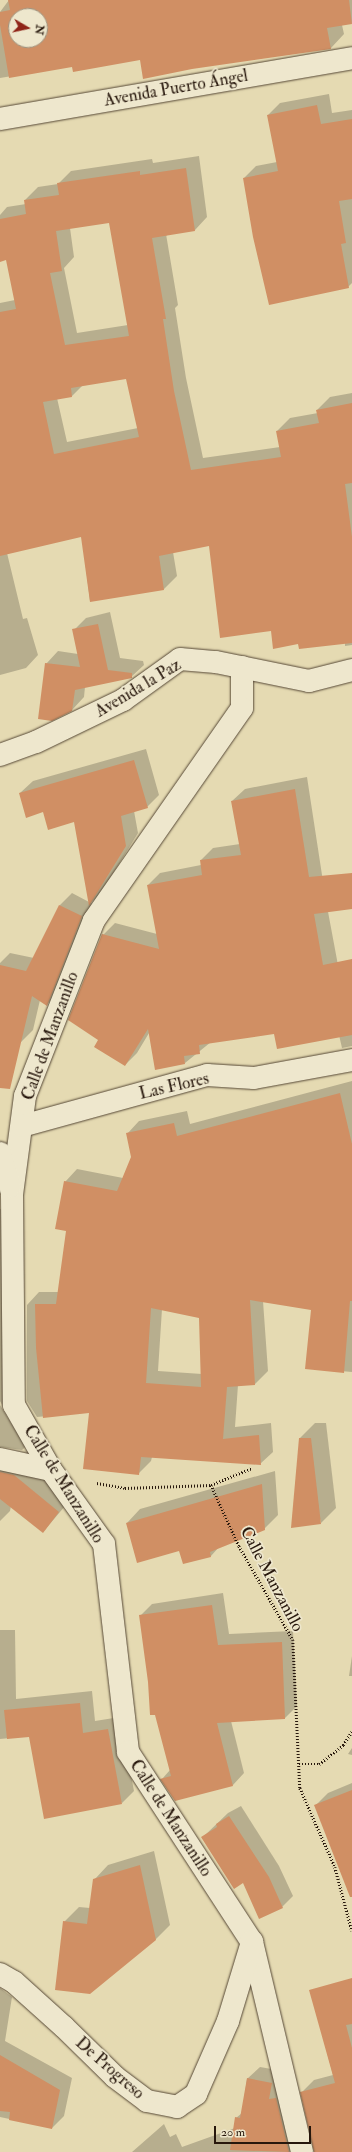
<!DOCTYPE html>
<meta charset="utf-8">
<style>
body{margin:0}
#map{position:relative;width:352px;height:2152px;overflow:hidden;background:#e5dab2;font-family:"IM FELL Double Pica",serif}
div>[style]{position:absolute}
.shadow>*{inset:0;background:#0003}
.building>*{inset:0;background:#d08f64}
.path>*{height:2.5px;margin-top:-1.25px;transform-origin:0;background:repeating-linear-gradient(90deg,#27170c 0 1px,transparent 0 3px)}
.roads{filter:drop-shadow(0 0 1px #564836) drop-shadow(0 0 1px #564836)}
.minor>*{height:22px;margin:-11px;padding:0 11px;transform-origin:11px;border-radius:11px;background:#eee7cd}
span{translate:-50% -50%;white-space:nowrap;text-align:center;line-height:1.15;-webkit-text-stroke:3.5px #eee7cd;paint-order:stroke}
.street-label{font-size:17px;color:#27170c}
.north{position:absolute;left:8px;top:8px;width:40px;height:40px;box-sizing:border-box;background:#eee7cd;border:1px solid #9e9480;border-radius:50%;rotate:99deg;font-size:11px;font-weight:700;line-height:16px;text-align:center;color:#27170c}
.north::after{content:'';display:block;margin:auto;width:14px;height:18px;background:#8f2418;clip-path:polygon(50% 0,100% 100%,50% 72%,0 100%)}
.scale{position:absolute;left:214px;top:2126px;width:97px;height:18px;box-sizing:border-box;border:2px solid #27170c;border-top:0;padding-left:5px;font-size:12px;line-height:14px;white-space:nowrap;color:#27170c;-webkit-text-stroke:3px #eee7cd;paint-order:stroke}
</style>
<div id="map">
<div class="shadow">
<i style="clip-path:polygon(evenodd,9px 0,352px 0,352px 23px,342px 25px,344px 34px,331px 48px,140px 59px,73px 66px,0 78px,0 12px,9px 0,16px 16px,40px 16px,40px 40px,16px 40px,16px 16px)"></i>
<i style="clip-path:polygon(329px 94px,332px 113px,352px 110px,352px 283px,348px 287px,244px 178px,256px 166px,277px 162px,268px 115px,280px 103px)"></i>
<i style="clip-path:polygon(evenodd,199px 156px,207px 217px,195px 230px,166px 234px,178px 305px,175px 308px,186px 378px,203px 458px,280px 447px,277px 431px,290px 418px,318px 413px,317px 410px,330px 397px,352px 393px,352px 645px,345px 646px,345px 643px,299px 642px,272px 630px,209px 545px,173px 552px,177px 576px,164px 589px,90px 601px,82px 536px,7px 553px,23px 619px,27px 618px,38px 655px,26px 668px,0 675px,0 303px,15px 300px,7px 259px,0 250px,0 215px,7px 207px,26px 204px,25px 200px,38px 187px,58px 184px,71px 171px,152px 159px,153px 163px,199px 156px,110px 222px,128px 325px,77px 333px,64px 268px,74px 257px,70px 228px,110px 222px,199px 156px,127px 378px,138px 428px,67px 442px,57px 398px,72px 396px,83px 385px,127px 378px)"></i>
<i style="clip-path:polygon(110px 612px,120px 658px,143px 661px,144px 665px,131px 677px,85px 687px,84px 697px,72px 710px,46px 664px,58px 651px,78px 654px,74px 630px,86px 618px)"></i>
<i style="clip-path:polygon(146px 749px,159px 795px,147px 807px,134px 811px,138px 833px,101px 893px,91px 903px,94px 904px,59px 992px,47px 1004px,40px 1000px,33px 1030px,21px 1042px,0 1037px,0 963px,10px 953px,34px 958px,60px 905px,72px 893px,89px 902px,75px 821px,44px 811px,20px 793px,33px 781px)"></i>
<i style="clip-path:polygon(307px 777px,326px 901px,346px 1008px,352px 1008px,352px 1046px,342px 1048px,339px 1035px,275px 1033px,211px 1042px,185px 1063px,149px 1033px,137px 1053px,125px 1065px,99px 1040px,103px 935px,115px 923px,157px 934px,148px 885px,160px 873px,201px 865px,201px 860px,213px 848px,240px 844px,232px 801px,245px 789px)"></i>
<i style="clip-path:polygon(evenodd,352px 1081px,352px 1372px,306px 1368px,312px 1309px,263px 1301px,268px 1371px,255px 1384px,238px 1385px,235px 1427px,271px 1423px,273px 1452px,260px 1464px,152px 1457px,151px 1461px,138px 1474px,90px 1412px,37px 1417px,27px 1401px,27px 1305px,39px 1292px,59px 1292px,67px 1230px,65px 1182px,77px 1169px,123px 1178px,132px 1157px,127px 1134px,139px 1121px,187px 1111px,190px 1124px,352px 1081px,162px 1309px,200px 1317px,202px 1374px,158px 1371px,162px 1309px)"></i>
<i style="clip-path:polygon(0 1209px,3px 1209px,14px 1393px,35px 1438px,22px 1450px,1px 1447px,0 1450px,0 1405px,19px 1436px,0 1401px)"></i>
<i style="clip-path:polygon(315px 1423px,326px 1423px,336px 1508px,321px 1523px,300px 1438px)"></i>
<i style="clip-path:polygon(0 1450px,26px 1463px,71px 1499px,43px 1532px,11px 1506px,10px 1511px,0 1521px)"></i>
<i style="clip-path:polygon(275px 1471px,278px 1515px,264px 1529px,219px 1547px,211px 1556px,184px 1563px,180px 1550px,127px 1523px,140px 1509px)"></i>
<i style="clip-path:polygon(223px 1593px,229px 1634px,293px 1631px,297px 1706px,285px 1718px,231px 1721px,244px 1773px,233px 1785px,162px 1779px,170px 1770px,149px 1682px,140px 1616px,152px 1604px)"></i>
<i style="clip-path:polygon(0 1630px,15px 1630px,16px 1699px,92px 1691px,95px 1721px,120px 1717px,134px 1791px,122px 1803px,30px 1736px,0 1739px)"></i>
<i style="clip-path:polygon(352px 1656px,352px 1676px,349px 1676px)"></i>
<i style="clip-path:polygon(352px 1748px,352px 1755px,348px 1754px)"></i>
<i style="clip-path:polygon(352px 1783px,352px 1883px,316px 1805px,328px 1793px)"></i>
<i style="clip-path:polygon(241px 1806px,279px 1866px,293px 1896px,282px 1907px,243px 1882px,202px 1838px,228px 1813px)"></i>
<i style="clip-path:polygon(154px 1851px,170px 1925px,155px 1940px,64px 1922px,79px 1907px,90px 1908px,94px 1880px,108px 1865px)"></i>
<i style="clip-path:polygon(0 1988px,12px 1997px,5px 2041px,72px 2078px,64px 2116px,52px 2128px,0 2117px)"></i>
<i style="clip-path:polygon(352px 2013px,352px 2152px,315px 2152px,302px 2092px,314px 2080px,333px 2075px,319px 2022px)"></i>
<i style="clip-path:polygon(260px 2067px,283px 2071px,310px 2152px,132px 2152px,164px 2124px,170px 2137px,176px 2134px,182px 2147px,235px 2128px,236px 2118px,242px 2113px,247px 2079px)"></i>
</div>
<div class="building">
<i style="clip-path:polygon(evenodd,8px 0,349px 0,352px 24px,327px 28px,331px 49px,192px 69px,143px 79px,140px 60px,73px 72px,72px 67px,9px 78px,0 25px,0 12px,10px 10px,8px 0,16px 16px,40px 16px,40px 40px,16px 40px,16px 16px)"></i>
<i style="clip-path:polygon(317px 105px,321px 124px,352px 119px,352px 199px,339px 201px,346px 243px,341px 244px,349px 288px,269px 305px,253px 237px,243px 178px,278px 171px,267px 115px)"></i>
<i style="clip-path:polygon(evenodd,186px 168px,195px 231px,152px 238px,166px 319px,163px 319px,174px 391px,191px 470px,281px 457px,276px 431px,319px 423px,316px 410px,352px 403px,352px 483px,345px 484px,352px 537px,352px 643px,299px 649px,298px 644px,273px 649px,271px 631px,220px 638px,209px 546px,159px 556px,164px 590px,90px 602px,81px 537px,0 556px,0 312px,16px 309px,6px 260px,0 262px,0 219px,26px 214px,24px 200px,59px 195px,57px 183px,140px 171px,140px 175px,186px 168px,109px 223px,129px 336px,65px 345px,50px 273px,62px 271px,56px 231px,109px 223px,186px 168px,126px 379px,139px 437px,54px 454px,43px 402px,72px 397px,71px 388px,126px 379px)"></i>
<i style="clip-path:polygon(98px 624px,108px 670px,132px 673px,132px 678px,75px 690px,72px 711px,52px 721px,38px 719px,45px 663px,80px 667px,72px 629px)"></i>
<i style="clip-path:polygon(134px 760px,148px 808px,121px 816px,126px 846px,89px 906px,74px 822px,48px 830px,43px 812px,26px 818px,19px 793px)"></i>
<i style="clip-path:polygon(295px 789px,309px 877px,352px 873px,352px 909px,314px 914px,323px 965px,352px 959px,352px 1035px,277px 1049px,274px 1034px,199px 1045px,200px 1054px,184px 1056px,185px 1064px,155px 1070px,148px 1029px,125px 1066px,94px 1047px,98px 1040px,68px 1020px,102px 934px,159px 949px,147px 885px,202px 875px,200px 860px,241px 855px,231px 801px)"></i>
<i style="clip-path:polygon(59px 905px,82px 916px,47px 1006px,32px 996px,10px 1089px,0 1088px,0 965px,26px 971px)"></i>
<i style="clip-path:polygon(evenodd,340px 1093px,352px 1144px,352px 1301px,350px 1301px,344px 1373px,305px 1369px,311px 1310px,250px 1300px,255px 1385px,227px 1387px,223px 1439px,259px 1435px,261px 1465px,141px 1457px,139px 1475px,83px 1469px,89px 1413px,43px 1418px,36px 1348px,35px 1304px,56px 1304px,66px 1231px,55px 1229px,64px 1181px,117px 1191px,131px 1157px,126px 1133px,174px 1123px,177px 1136px,340px 1093px,151px 1308px,199px 1318px,201px 1387px,146px 1383px,151px 1308px)"></i>
<i style="clip-path:polygon(299px 1438px,311px 1438px,321px 1524px,291px 1528px)"></i>
<i style="clip-path:polygon(0 1472px,14px 1475px,59px 1512px,43px 1533px,0 1499px)"></i>
<i style="clip-path:polygon(262px 1484px,265px 1530px,210px 1552px,211px 1557px,183px 1564px,179px 1551px,137px 1563px,126px 1523px)"></i>
<i style="clip-path:polygon(212px 1605px,218px 1645px,282px 1642px,285px 1719px,217px 1723px,233px 1786px,175px 1801px,160px 1779px,171px 1776px,155px 1715px,150px 1715px,148px 1682px,139px 1615px)"></i>
<i style="clip-path:polygon(80px 1703px,83px 1733px,108px 1729px,122px 1804px,44px 1819px,29px 1737px,7px 1739px,4px 1710px)"></i>
<i style="clip-path:polygon(352px 1790px,352px 1897px,350px 1897px,314px 1805px)"></i>
<i style="clip-path:polygon(229px 1816px,269px 1877px,283px 1908px,259px 1919px,243px 1883px,234px 1889px,201px 1837px,217px 1827px,216px 1824px)"></i>
<i style="clip-path:polygon(140px 1865px,156px 1940px,90px 1994px,55px 1990px,63px 1921px,87px 1924px,93px 1879px)"></i>
<i style="clip-path:polygon(352px 1978px,352px 2024px,346px 2025px,352px 2048px,352px 2152px,314px 2152px,300px 2092px,335px 2083px,309px 1990px)"></i>
<i style="clip-path:polygon(0 2055px,60px 2090px,52px 2129px,9px 2120px,10px 2112px,0 2111px)"></i>
<i style="clip-path:polygon(247px 2078px,272px 2083px,269px 2099px,276px 2098px,289px 2152px,230px 2150px,235px 2117px,240px 2118px)"></i>
</div>
<div class="path">
<i style="left:97px;top:1483px;width:28px;rotate:10deg"></i>
<i style="left:125px;top:1488px;width:86px;rotate:-2deg"></i>
<i style="left:211px;top:1485px;width:67px;rotate:65.3deg"></i>
<i style="left:239px;top:1546px;width:108px;rotate:60.1deg"></i>
<i style="left:293px;top:1640px;width:148px;rotate:87.3deg"></i>
<i style="left:300px;top:1788px;width:86px;rotate:66.1deg"></i>
<i style="left:335px;top:1867px;width:66px;rotate:75.1deg"></i>
<i style="left:211px;top:1485px;width:44px;rotate:-22.5deg"></i>
<i style="left:299px;top:1764px;width:20px"></i>
<i style="left:319px;top:1764px;width:31px;rotate:-38deg"></i>
<i style="left:343px;top:1745px;width:17px;rotate:-57deg"></i>
</div>
<div class="roads">
<div class="minor">
<i style="left:0;top:119px;width:357px;rotate:-9.8deg"></i>
<i style="left:242px;top:667px;width:41px;rotate:90deg"></i>
<i style="left:242px;top:708px;width:259px;rotate:124.9deg"></i>
<i style="left:94px;top:920px;width:189px;rotate:111.4deg"></i>
<i style="left:25px;top:1096px;width:100px;rotate:97.5deg"></i>
<i style="left:12px;top:1195px;width:210px;rotate:89.5deg"></i>
<i style="left:14px;top:1405px;width:75px;rotate:60.4deg"></i>
<i style="left:51px;top:1470px;width:91px;rotate:54.4deg"></i>
<i style="left:104px;top:1544px;width:209px;rotate:83.4deg"></i>
<i style="left:128px;top:1752px;width:227px;rotate:56.9deg"></i>
<i style="left:252px;top:1942px;width:216px;rotate:76.6deg"></i>
<i style="left:0;top:755px;width:38px;rotate:-20deg"></i>
<i style="left:36px;top:742px;width:97px;rotate:-25.8deg"></i>
<i style="left:123px;top:700px;width:70px;rotate:-35.7deg"></i>
<i style="left:180px;top:659px;width:36px;rotate:5deg"></i>
<i style="left:216px;top:662px;width:95px;rotate:11.5deg"></i>
<i style="left:309px;top:681px;width:44px;rotate:-14.3deg"></i>
<i style="left:22px;top:1126px;width:192px;rotate:-15.4deg"></i>
<i style="left:207px;top:1075px;width:47px;rotate:3.7deg"></i>
<i style="left:254px;top:1078px;width:100px;rotate:-10.4deg"></i>
<i style="left:0;top:1153px;width:35px;rotate:74deg"></i>
<i style="left:0;top:1459px;width:52px;rotate:12.2deg"></i>
<i style="left:0;top:1974px;width:16px;rotate:30deg"></i>
<i style="left:14px;top:1982px;width:67px;rotate:42deg"></i>
<i style="left:64px;top:2027px;width:71px;rotate:44.4deg"></i>
<i style="left:115px;top:2077px;width:40px;rotate:37deg"></i>
<i style="left:147px;top:2101px;width:31px;rotate:11deg"></i>
<i style="left:177px;top:2107px;width:23px;rotate:-34deg"></i>
<i style="left:196px;top:2094px;width:80px;rotate:-66.3deg"></i>
<i style="left:228px;top:2021px;width:83px;rotate:-73.1deg"></i>
</div>
</div>
<div class="street-label">
<span style="left:176px;top:88px;rotate:-10deg">Avenida Puerto Ángel</span>
<span style="left:138px;top:688px;rotate:-31deg">Avenida la Paz</span>
<span style="left:50px;top:1036px;rotate:-70deg">Calle de Manzanillo</span>
<span style="left:174px;top:1086px;rotate:-13deg">Las Flores</span>
<span style="left:64px;top:1484px;rotate:58deg">Calle de Manzanillo</span>
<span style="left:272px;top:1579px;rotate:62deg">Calle Manzanillo</span>
<span style="left:171px;top:1818px;rotate:57deg">Calle de Manzanillo</span>
<span style="left:110px;top:2068px;rotate:41deg">De Progreso</span>
</div>
<div class="north">N</div>
<div class="scale">20 m</div>
</div>
